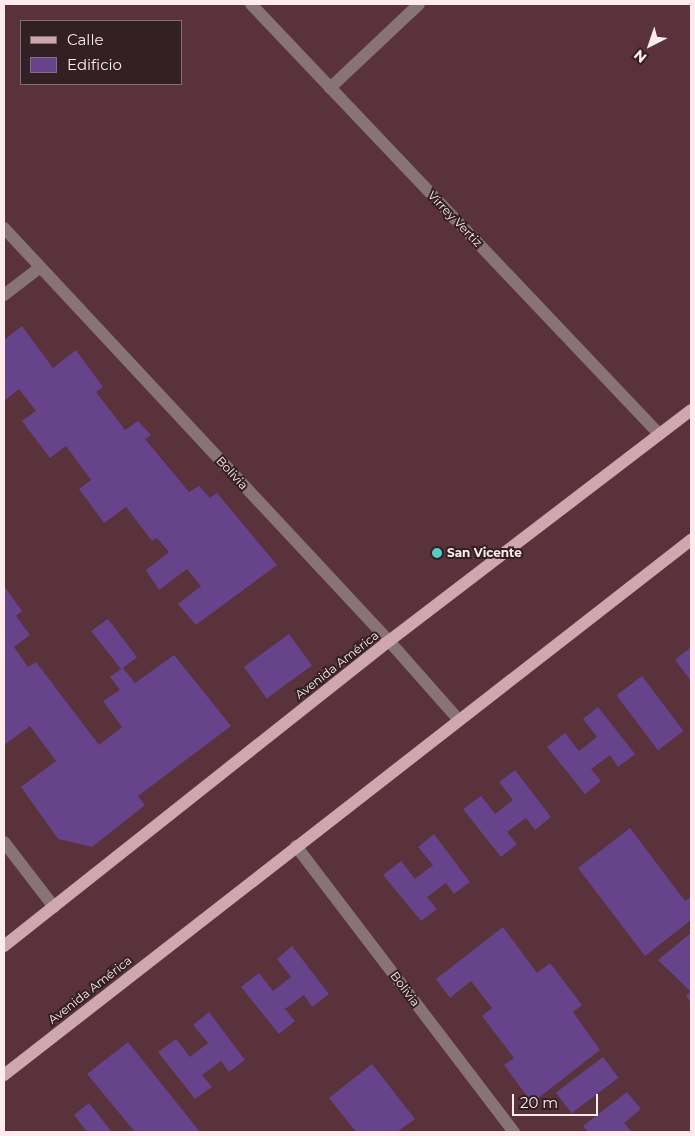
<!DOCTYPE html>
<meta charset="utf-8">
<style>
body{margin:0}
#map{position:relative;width:695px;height:1136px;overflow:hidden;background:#59323b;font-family:Montserrat,sans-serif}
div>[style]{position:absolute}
.building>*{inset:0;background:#66438a;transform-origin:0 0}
.minor>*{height:12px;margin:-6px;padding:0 6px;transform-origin:6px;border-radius:6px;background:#887478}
.major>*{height:12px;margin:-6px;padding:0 6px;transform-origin:6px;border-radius:6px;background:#cfa7af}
.dots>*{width:14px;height:14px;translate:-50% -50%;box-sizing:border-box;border:2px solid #332024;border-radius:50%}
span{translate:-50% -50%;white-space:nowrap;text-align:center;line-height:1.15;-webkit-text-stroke:4px #332024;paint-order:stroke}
.street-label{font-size:12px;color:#ffeaee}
.poi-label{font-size:12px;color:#ffeaee;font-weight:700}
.left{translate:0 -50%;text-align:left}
.frame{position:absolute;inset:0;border:5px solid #ffeaee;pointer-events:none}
.legend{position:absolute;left:20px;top:20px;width:162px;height:65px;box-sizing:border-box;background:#332024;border:1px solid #857175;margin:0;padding:6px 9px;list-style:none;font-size:15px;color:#ffeaee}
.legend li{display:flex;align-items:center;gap:10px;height:25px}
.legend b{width:25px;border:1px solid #857175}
.north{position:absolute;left:625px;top:20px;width:50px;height:50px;-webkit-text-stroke:4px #332024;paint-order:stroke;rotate:221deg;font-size:14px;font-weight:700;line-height:20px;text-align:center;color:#ffeaee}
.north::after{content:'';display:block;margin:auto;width:18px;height:22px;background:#ffeaee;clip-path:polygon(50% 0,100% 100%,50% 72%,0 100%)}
.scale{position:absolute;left:512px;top:1094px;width:86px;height:22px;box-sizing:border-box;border:2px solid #ffeaee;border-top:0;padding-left:6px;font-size:15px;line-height:18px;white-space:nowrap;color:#ffeaee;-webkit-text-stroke:4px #332024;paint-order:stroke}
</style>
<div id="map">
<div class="building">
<i style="clip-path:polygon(22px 326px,53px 368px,76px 350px,103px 387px,96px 392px,125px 430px,138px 421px,151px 435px,145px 439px,189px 492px,199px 486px,210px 498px,217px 493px,277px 565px,196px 625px,178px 604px,201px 586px,187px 569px,159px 590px,146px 570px,169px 552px,157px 538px,152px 541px,126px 507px,104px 523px,79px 489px,91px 480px,66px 446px,50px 458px,22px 421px,36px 411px,19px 389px,4px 401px,4px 340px)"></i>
<i style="clip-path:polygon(4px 586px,22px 611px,16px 616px,30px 635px,14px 647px,28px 667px,36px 662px,99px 745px,122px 727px,103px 701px,120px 690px,110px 677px,121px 669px,91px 631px,108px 619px,137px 657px,123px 668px,135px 683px,174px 655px,231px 726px,138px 796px,145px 805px,92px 847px,58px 839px,21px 787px,56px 761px,30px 726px,4px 745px)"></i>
<i style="left:289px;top:634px;width:39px;height:56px;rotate:54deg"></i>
<i style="clip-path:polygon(691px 647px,691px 681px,675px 660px)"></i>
<i style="left:642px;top:676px;width:69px;height:32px;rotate:53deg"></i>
<i style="clip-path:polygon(598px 707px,635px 754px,618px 767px,610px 755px,591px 769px,601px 781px,585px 794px,547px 747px,565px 733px,579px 751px,597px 737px,583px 719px)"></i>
<i style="clip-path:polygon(515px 770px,551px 817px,535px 830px,526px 818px,507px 832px,517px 844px,501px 857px,463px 809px,481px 796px,495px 814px,513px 800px,499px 782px)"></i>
<i style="clip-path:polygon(630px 828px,685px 901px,691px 897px,691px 920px,645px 956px,578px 868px)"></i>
<i style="clip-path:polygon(434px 834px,470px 882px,454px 894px,446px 883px,427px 897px,437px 909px,421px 921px,383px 875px,401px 861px,415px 879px,433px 865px,418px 847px)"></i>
<i style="clip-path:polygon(503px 927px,537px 973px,550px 963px,582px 1005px,573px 1012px,600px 1050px,532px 1103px,504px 1065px,514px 1058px,482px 1016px,492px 1008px,471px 981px,450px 998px,436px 979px)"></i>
<i style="clip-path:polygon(691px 933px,691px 1003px,686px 996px,691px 992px,658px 960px)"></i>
<i style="clip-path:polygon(292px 946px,329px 994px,312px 1007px,304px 995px,285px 1009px,295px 1021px,279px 1034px,241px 987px,259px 973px,273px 991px,291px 977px,277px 959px)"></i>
<i style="clip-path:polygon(209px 1012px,245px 1060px,229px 1072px,221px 1061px,202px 1075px,212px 1087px,195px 1099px,158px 1052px,176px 1039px,190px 1057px,208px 1043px,193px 1025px)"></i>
<i style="clip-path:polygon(128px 1042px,200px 1132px,135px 1132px,87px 1074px)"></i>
<i style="left:603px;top:1057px;width:26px;height:59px;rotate:53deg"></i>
<i style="clip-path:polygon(372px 1064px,415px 1119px,397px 1132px,356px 1132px,329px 1098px)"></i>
<i style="clip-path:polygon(627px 1092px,641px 1109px,624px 1123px,632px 1132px,588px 1132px,583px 1126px)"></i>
<i style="clip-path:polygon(89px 1103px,112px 1132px,87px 1132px,74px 1115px)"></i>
</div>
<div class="minor">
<i style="left:251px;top:4px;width:593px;rotate:46.5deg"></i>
<i style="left:330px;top:88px;width:122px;rotate:-43.3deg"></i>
<i style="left:4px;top:228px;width:565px;rotate:47.01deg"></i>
<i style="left:389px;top:641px;width:104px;rotate:48.5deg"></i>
<i style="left:4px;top:295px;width:44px;rotate:-37.6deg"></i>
<i style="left:4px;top:842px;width:82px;rotate:52.4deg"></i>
<i style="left:296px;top:846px;width:360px;rotate:52.7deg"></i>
</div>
<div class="major">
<i style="left:4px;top:946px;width:491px;rotate:-38.4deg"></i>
<i style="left:389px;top:641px;width:380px;rotate:-37.4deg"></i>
<i style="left:4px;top:1075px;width:871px;rotate:-37.91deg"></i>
</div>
<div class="dots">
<i style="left:437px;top:553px;background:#58cec0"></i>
</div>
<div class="street-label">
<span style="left:455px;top:219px;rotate:46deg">Virrey Vertiz</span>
<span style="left:232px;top:473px;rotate:47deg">Bolivia</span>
<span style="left:337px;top:665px;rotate:-38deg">Avenida América</span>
<span style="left:405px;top:989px;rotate:53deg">Bolivia</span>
<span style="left:90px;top:990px;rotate:-38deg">Avenida América</span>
</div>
<div class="poi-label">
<span class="left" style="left:447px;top:553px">San Vicente</span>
</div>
<div class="frame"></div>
<ul class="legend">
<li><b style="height:6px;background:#cfa7af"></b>Calle</li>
<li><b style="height:14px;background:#66438a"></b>Edificio</li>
</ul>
<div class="north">N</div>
<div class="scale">20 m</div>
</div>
